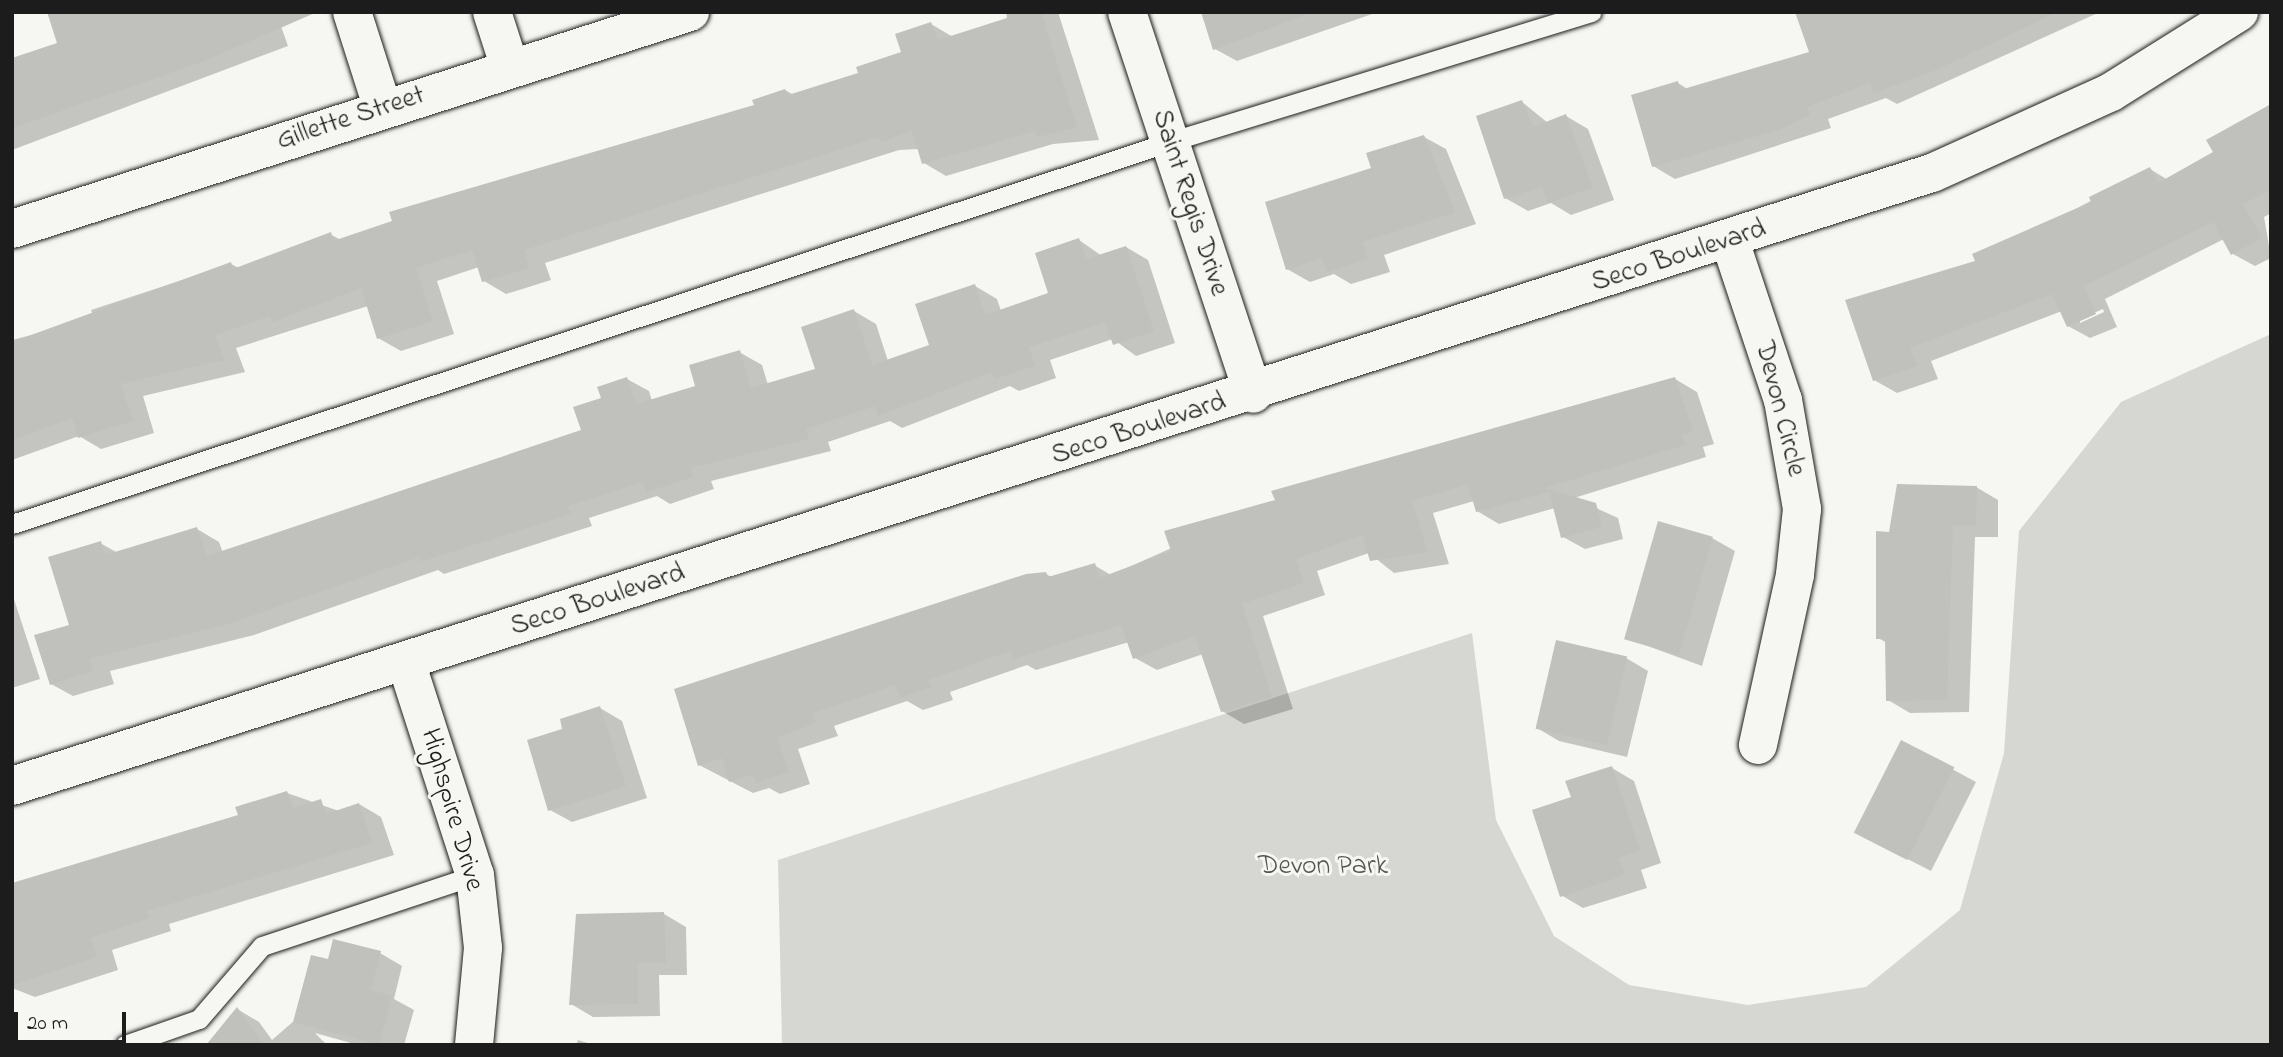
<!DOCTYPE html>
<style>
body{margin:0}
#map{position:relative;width:2283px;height:1057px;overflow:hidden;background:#f6f6f2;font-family:"Indie Flower",sans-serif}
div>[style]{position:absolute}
.green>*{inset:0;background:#d6d6d2}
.shadow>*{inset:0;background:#0003}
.building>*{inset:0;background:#c0c0bd;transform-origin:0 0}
.roads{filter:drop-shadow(0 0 2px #1c1c1c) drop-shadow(0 0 2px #1c1c1c)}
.lane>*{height:19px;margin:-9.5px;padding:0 9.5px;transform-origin:9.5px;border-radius:9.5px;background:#f6f6f2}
.street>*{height:38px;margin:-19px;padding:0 19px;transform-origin:19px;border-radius:19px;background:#f6f6f2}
.secondary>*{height:38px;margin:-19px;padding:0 19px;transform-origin:19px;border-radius:19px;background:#f6f6f2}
span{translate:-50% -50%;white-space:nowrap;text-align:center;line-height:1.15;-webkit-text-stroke:6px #f6f6f2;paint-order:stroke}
.street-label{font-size:28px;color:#1c1c1c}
.park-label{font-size:28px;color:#545453}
.frame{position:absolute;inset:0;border:14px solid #1c1c1c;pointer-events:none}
.scale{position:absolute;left:14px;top:1012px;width:112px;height:32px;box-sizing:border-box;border:4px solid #1c1c1c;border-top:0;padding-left:9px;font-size:21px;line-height:24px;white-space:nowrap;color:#1c1c1c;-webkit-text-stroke:5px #f6f6f2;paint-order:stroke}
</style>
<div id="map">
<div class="green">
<i style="clip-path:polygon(2271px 334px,2271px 1045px,782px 1045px,778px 860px,1472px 633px,1496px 820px,1554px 936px,1629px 985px,1748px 1005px,1866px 987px,1960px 910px,2004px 753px,2019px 531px,2121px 402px)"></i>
</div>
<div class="shadow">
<i style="clip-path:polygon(276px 12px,288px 46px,12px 150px,12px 60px)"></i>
<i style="clip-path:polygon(1007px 12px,1058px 12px,1099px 140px,1053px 144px,946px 176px,924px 163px,919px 149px,899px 150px,545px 263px,551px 280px,506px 294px,484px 281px,479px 267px,437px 281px,454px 334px,401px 351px,378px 338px,368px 306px,236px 348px,245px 372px,143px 396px,154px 433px,101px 449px,79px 436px,12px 460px,12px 340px,94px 319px,91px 310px,231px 264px,239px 268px,330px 234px,341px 240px,756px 106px,785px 90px,794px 95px,860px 74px,903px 53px,931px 24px,953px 37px,1009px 19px)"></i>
<i style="clip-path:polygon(1203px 12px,1378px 12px,1237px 61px,1215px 49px)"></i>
<i style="clip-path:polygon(1877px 12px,2100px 12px,1897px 104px,1886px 98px,1828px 119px,1831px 128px,1675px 179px,1653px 166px,1678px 83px,1689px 90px,1812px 53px)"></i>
<i style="clip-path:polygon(1522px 102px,1548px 123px,1566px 116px,1588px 129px,1614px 200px,1571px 215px,1551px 203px,1528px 211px,1505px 198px)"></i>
<i style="clip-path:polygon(evenodd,2271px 104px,2271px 213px,2264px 217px,2271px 258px,2255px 266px,2233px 254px,2224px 239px,2105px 299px,2117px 327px,2090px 338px,2068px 326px,2062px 311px,1931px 361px,1938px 379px,1897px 393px,1874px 380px,1977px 262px,2150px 169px,2168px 180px,2215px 153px,2271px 104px,2103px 309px,2104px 312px,2080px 323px,2080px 319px,2103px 309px)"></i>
<i style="clip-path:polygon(1424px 137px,1446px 149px,1476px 224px,1384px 255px,1390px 272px,1351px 284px,1334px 274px,1310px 282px,1287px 269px,1374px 169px)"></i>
<i style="clip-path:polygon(1079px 240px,1102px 256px,1126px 247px,1148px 260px,1175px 343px,1136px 356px,1113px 339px,1050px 360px,1056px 378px,1019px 391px,1010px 386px,902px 428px,890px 421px,828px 442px,831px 451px,711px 481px,714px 489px,670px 504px,657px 496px,589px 518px,592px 526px,444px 574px,438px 570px,254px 635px,110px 671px,114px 684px,73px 696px,51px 684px,100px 543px,118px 553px,197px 529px,219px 542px,223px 553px,583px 431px,603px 399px,627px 379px,649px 391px,652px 401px,698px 387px,739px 352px,762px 365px,768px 385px,817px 370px,854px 311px,876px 324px,888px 361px,932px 346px,975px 286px,997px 299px,1001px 311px,1050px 295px)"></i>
<i style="clip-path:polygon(1675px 379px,1697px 392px,1714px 444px,1703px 447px,1706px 457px,1574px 498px,1618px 518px,1623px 539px,1585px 549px,1563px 537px,1555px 508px,1499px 524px,1477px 511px,1474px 501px,1433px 513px,1449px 564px,1394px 573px,1369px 553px,1317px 571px,1325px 595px,1263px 616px,1293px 709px,1244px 724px,1222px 711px,1203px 654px,1157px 670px,1135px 658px,1129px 642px,1036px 670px,1027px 665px,950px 692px,953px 700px,923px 710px,907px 701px,834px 726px,838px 736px,798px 749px,810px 784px,780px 794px,769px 788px,753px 793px,699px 765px,1046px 574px,1053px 578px,1094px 565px,1111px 575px,1277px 501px)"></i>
<i style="clip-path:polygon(1976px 487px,1998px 500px,1998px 537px,1975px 537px,1969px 712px,1910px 713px,1888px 700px,1887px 643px,1878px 638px,1890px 533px)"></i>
<i style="clip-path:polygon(1712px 538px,1735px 551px,1702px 666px,1626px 638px)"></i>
<i style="clip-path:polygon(12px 593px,40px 679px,12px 688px)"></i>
<i style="clip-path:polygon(1626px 658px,1648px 671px,1627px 757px,1559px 741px,1537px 728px)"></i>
<i style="clip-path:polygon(600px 708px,622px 721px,647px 798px,572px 822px,550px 810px,563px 731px)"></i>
<i style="clip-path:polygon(1902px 742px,1976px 782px,1931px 871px,1872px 841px)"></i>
<i style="clip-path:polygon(1612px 768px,1634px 781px,1661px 863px,1641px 870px,1647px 888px,1583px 908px,1561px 895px,1573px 798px)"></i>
<i style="clip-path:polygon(287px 793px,339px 811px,359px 804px,381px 817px,394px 855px,169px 924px,171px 931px,112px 950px,118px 970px,35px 997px,12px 988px,12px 894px,240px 817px)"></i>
<i style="clip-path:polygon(664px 914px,686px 927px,687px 975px,659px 975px,660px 1016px,593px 1017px,571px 1004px)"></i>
<i style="clip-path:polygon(380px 953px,402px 966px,394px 999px,414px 1010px,404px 1045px,358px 1045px,315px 1033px,327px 1045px,223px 1045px,237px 1009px,259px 1022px,272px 1040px,295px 1020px,329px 961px)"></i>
<i style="clip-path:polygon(578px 1040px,594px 1045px,576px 1045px)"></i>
</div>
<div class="building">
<i style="clip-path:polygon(47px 12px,317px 12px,202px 62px,12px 128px,12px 58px,57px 43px)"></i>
<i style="clip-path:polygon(1006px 12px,1041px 12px,1077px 127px,1037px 137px,1035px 131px,922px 164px,912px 131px,881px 142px,879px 137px,524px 250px,529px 268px,482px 282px,472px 250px,416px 268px,433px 321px,377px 339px,361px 288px,273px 322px,270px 316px,215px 335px,224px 360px,121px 384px,133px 421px,78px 438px,72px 418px,12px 440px,12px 342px,231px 262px,233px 269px,331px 232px,333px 241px,392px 221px,389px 212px,754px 105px,752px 100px,785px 89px,788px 95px,858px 73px,856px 67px,901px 52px,895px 34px,931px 22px,938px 40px,1007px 18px)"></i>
<i style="clip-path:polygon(1201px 12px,1304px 12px,1305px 15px,1213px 50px)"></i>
<i style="clip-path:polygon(1795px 12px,2057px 12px,1939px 69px,1873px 93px,1870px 83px,1807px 107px,1810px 115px,1778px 130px,1652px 167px,1631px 95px,1678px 81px,1680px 90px,1809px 52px)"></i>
<i style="clip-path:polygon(1522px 100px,1533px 127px,1566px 114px,1593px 188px,1548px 203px,1542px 187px,1504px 199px,1476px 116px)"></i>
<i style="clip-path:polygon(2271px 104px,2271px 189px,2243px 204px,2262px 238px,2231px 255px,2213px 222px,2084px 286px,2096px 314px,2067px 327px,2052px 294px,1910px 348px,1917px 366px,1873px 381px,1845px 300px,1975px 261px,1972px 254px,2091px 202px,2089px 197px,2150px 167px,2158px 183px,2213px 152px,2206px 140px)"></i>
<i style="clip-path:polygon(1424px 135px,1455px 212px,1363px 242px,1368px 259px,1327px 272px,1322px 258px,1286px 270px,1265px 202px,1371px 168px,1366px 153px)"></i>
<i style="clip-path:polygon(1079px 238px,1086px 259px,1126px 246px,1154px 331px,1113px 345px,1105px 322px,1029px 347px,1035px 366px,995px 379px,992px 372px,878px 416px,875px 406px,806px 429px,809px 439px,690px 468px,693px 477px,646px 492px,643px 482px,568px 506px,571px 514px,420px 562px,419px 557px,231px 623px,89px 659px,93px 671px,50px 685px,34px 635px,69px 625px,48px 557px,101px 541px,105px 555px,197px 527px,207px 556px,581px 430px,573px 407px,601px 398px,597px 387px,627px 377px,636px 404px,695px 386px,689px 365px,740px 350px,751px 388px,815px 369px,801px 327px,854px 309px,872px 365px,929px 345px,915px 304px,975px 284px,985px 315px,1048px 293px,1035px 253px)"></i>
<i style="clip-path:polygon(1675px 377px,1693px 431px,1682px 435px,1685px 445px,1545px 488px,1596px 503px,1602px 527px,1561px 538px,1549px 492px,1476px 512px,1468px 484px,1412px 501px,1428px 552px,1370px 561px,1362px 535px,1296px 559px,1304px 583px,1242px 604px,1272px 697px,1221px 712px,1195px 636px,1133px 659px,1121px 625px,1013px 659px,1010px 651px,928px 680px,931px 687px,900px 698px,895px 685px,813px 713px,816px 723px,777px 737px,789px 772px,756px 783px,753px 774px,729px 782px,722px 758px,698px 766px,674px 689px,1026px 574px,1046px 572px,1048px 577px,1095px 563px,1099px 578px,1171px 551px,1164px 531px,1275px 500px,1271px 491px)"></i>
<i style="clip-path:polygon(1897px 484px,1977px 486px,1976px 526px,1953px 525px,1947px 700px,1886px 701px,1885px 639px,1876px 639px,1876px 531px,1889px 532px)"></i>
<i style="left:1658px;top:521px;width:57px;height:123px;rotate:16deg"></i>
<i style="left:1556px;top:640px;width:73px;height:91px;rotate:13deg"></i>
<i style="clip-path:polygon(600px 706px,626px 786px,548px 811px,527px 740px,562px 729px,560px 719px)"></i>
<i style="left:1901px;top:740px;width:60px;height:104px;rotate:27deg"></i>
<i style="clip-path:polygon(1612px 766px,1640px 850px,1619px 858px,1625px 875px,1560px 897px,1532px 810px,1571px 797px,1565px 781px)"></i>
<i style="clip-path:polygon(287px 791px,293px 808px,321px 799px,326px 814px,359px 803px,372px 843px,147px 911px,150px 918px,91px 938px,97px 957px,12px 985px,12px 883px,238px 815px,235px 807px)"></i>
<i style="clip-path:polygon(664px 912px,666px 963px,638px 963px,638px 1004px,569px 1005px,576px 914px)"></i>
<i style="clip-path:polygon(333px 939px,381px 951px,371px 990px,392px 996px,379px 1045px,293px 1022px,311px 955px,328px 959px)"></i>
<i style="clip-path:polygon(237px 1007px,264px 1045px,206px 1045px)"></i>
</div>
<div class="roads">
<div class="lane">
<i style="left:12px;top:524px;width:1218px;rotate:-18.27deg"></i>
<i style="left:1169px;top:142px;width:442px;rotate:-17.1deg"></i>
<i style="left:125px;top:1045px;width:78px;rotate:-19.4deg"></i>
<i style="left:199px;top:1019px;width:96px;rotate:-49.2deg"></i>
<i style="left:262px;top:946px;width:225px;rotate:-18.4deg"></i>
</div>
<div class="street">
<i style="left:352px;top:12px;width:102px;rotate:72.3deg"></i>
<i style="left:492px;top:12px;width:59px;rotate:72.2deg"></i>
<i style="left:1127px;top:12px;width:402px;rotate:71.7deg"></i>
<i style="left:1730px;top:241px;width:168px;rotate:71.6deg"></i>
<i style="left:1783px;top:400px;width:111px;rotate:80.1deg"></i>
<i style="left:1802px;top:509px;width:66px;rotate:96.1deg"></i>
<i style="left:1795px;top:575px;width:174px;rotate:102.3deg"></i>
<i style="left:406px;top:662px;width:224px;rotate:72.1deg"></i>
<i style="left:475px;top:875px;width:73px;rotate:83.7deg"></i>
<i style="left:483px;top:948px;width:97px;rotate:95.3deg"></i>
<i style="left:12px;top:786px;width:2015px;rotate:-17.71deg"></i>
<i style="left:1932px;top:173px;width:196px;rotate:-24.3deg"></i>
<i style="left:2111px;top:92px;width:151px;rotate:-32deg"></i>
</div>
<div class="secondary">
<i style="left:12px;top:229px;width:712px;rotate:-17.75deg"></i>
</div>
</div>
<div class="street-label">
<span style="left:351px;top:119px;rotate:-18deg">Gillette Street</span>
<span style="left:1189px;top:203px;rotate:72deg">Saint Regis Drive</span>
<span style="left:1679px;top:257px;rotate:-18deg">Seco Boulevard</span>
<span style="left:1779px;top:409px;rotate:76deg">Devon Circle</span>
<span style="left:1139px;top:430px;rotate:-18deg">Seco Boulevard</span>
<span style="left:598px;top:601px;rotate:-18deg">Seco Boulevard</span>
<span style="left:451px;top:810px;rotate:74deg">Highspire Drive</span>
</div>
<div class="park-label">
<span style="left:1323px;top:867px">Devon Park</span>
</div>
<div class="frame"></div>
<div class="scale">20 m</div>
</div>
